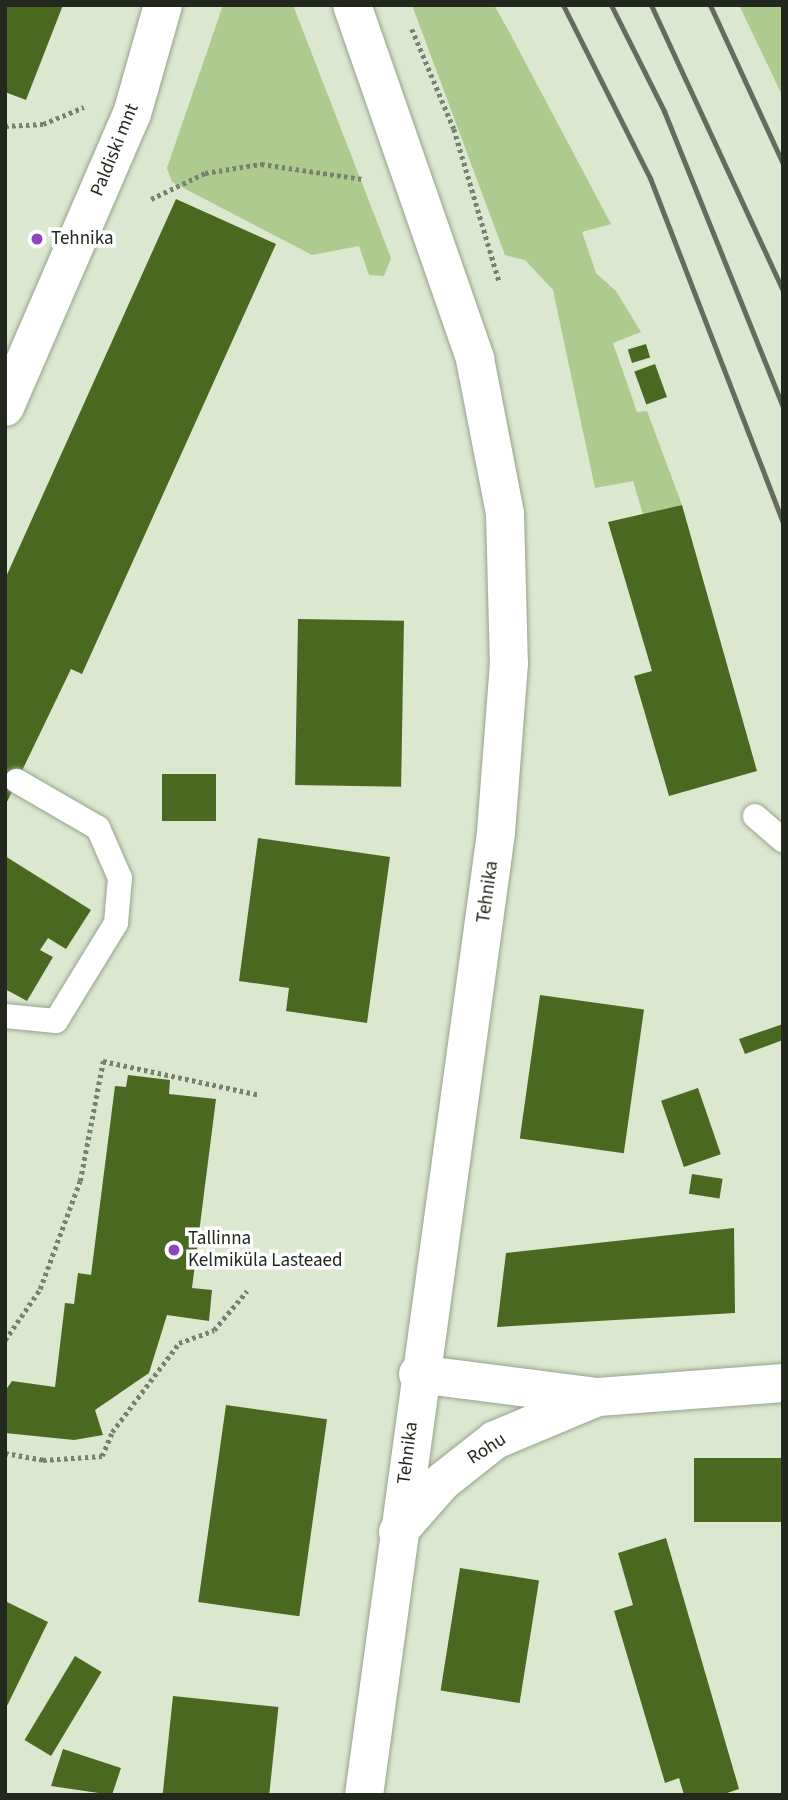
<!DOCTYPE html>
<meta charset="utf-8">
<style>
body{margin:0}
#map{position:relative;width:788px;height:1800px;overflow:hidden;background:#dbe7cf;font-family:"Source Sans 3",sans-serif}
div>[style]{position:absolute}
.green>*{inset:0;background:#adcb8f}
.building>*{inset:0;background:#4a6920;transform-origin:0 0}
.path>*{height:4.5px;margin-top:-2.25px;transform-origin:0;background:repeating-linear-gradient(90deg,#788070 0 3.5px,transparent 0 7px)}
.roads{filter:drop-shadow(0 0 2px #96a28b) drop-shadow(0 0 2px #96a28b)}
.lane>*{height:24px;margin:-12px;padding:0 12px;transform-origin:12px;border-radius:12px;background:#fff}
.secondary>*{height:38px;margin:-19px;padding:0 19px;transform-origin:19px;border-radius:19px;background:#fff}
.rail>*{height:5px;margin:-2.5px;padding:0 2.5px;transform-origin:2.5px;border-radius:2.5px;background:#656c5d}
.dots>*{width:19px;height:19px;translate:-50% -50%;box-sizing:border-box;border:4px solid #fff;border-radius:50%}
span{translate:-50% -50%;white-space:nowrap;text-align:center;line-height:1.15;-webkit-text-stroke:7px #fff;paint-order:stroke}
.street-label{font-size:19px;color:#23281e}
.poi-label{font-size:19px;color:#23281e}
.left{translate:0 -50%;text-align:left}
.frame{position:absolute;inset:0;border:7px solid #23281e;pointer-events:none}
</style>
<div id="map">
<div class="green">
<i style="clip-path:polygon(223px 5px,293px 5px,391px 258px,384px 276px,369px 275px,359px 246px,312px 255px,172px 182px,167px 168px)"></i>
<i style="clip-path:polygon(412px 5px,494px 5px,506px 26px,611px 224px,582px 232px,596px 273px,616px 291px,641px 332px,613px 343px,637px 412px,647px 411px,682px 505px,643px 514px,633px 481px,595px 488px,553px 290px,525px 260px,505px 255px)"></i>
<i style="clip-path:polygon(739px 5px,783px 5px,783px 97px)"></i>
</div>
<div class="building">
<i style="clip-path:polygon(5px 5px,63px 5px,26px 100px,5px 92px)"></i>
<i style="clip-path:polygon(176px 199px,276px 244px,82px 674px,71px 669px,5px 806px,5px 579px)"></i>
<i style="left:646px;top:344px;width:14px;height:19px;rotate:73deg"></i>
<i style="left:655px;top:364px;width:35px;height:22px;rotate:70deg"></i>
<i style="clip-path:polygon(682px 505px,757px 771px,669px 796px,634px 676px,652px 671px,608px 522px)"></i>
<i style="left:298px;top:619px;width:106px;height:166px;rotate:1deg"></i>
<i style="left:162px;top:774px;width:54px;height:47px"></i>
<i style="clip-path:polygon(258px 838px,390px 857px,367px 1023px,286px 1011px,289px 988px,239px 981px)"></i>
<i style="clip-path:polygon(5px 856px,91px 910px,66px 949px,48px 938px,40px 950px,53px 957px,27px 1001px,5px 989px)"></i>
<i style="left:540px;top:995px;width:105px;height:145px;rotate:8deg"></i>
<i style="clip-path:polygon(783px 1024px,783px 1040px,745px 1054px,739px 1039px)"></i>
<i style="clip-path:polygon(128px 1075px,170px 1080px,169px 1094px,216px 1099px,192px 1288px,212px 1290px,209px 1321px,167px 1315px,149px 1373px,95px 1410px,103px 1435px,74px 1440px,5px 1433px,5px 1391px,12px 1381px,55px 1387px,65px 1303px,74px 1304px,78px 1273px,91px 1275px,115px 1086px,126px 1087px)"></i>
<i style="left:698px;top:1088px;width:70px;height:39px;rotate:71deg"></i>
<i style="left:692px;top:1174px;width:31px;height:20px;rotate:9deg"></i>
<i style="clip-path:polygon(734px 1228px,735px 1313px,497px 1327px,506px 1253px)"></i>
<i style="left:226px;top:1405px;width:102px;height:199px;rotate:8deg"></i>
<i style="left:783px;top:1458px;width:64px;height:89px;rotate:90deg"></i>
<i style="clip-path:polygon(666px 1538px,739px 1789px,721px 1795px,684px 1795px,679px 1778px,665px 1783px,614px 1611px,633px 1605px,618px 1553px)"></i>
<i style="left:460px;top:1568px;width:80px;height:124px;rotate:9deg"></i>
<i style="clip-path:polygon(5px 1601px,48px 1622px,5px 1710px)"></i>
<i style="left:75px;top:1656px;width:31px;height:98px;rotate:31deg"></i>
<i style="left:173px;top:1696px;width:106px;height:100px;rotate:6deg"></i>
<i style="clip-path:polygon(63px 1749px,121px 1768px,112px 1795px,51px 1786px)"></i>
</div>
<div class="path">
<i style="left:412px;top:29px;width:108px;rotate:67.2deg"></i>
<i style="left:454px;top:129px;width:159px;rotate:73.5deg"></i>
<i style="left:5px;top:126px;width:38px;rotate:-3deg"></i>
<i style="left:43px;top:124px;width:44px;rotate:-22.5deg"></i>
<i style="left:151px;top:199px;width:60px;rotate:-25.7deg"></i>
<i style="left:205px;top:173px;width:57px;rotate:-9.1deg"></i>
<i style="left:261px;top:164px;width:102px;rotate:8.4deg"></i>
<i style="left:5px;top:1340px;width:62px;rotate:-55.5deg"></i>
<i style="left:40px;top:1289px;width:115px;rotate:-69.7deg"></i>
<i style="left:80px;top:1181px;width:122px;rotate:-79.1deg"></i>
<i style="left:103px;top:1061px;width:161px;rotate:12.2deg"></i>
<i style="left:5px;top:1453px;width:39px;rotate:10deg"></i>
<i style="left:43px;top:1460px;width:59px;rotate:-3.9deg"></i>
<i style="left:102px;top:1456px;width:26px;rotate:-67deg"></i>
<i style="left:112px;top:1432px;width:111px;rotate:-53deg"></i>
<i style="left:179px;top:1343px;width:37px;rotate:-20deg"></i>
<i style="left:214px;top:1330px;width:51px;rotate:-49.8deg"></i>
</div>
<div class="roads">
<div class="lane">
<i style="left:755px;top:816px;width:37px;rotate:41deg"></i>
<i style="left:5px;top:1016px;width:51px;rotate:5.6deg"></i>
<i style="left:56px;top:1021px;width:115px;rotate:-58.5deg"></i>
<i style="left:116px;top:923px;width:45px;rotate:-84.9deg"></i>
<i style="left:120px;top:878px;width:55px;rotate:-113.7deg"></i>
<i style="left:98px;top:828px;width:94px;rotate:-149.9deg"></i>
</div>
<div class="secondary">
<i style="left:352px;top:5px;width:375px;rotate:70.8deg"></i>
<i style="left:475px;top:359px;width:158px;rotate:79deg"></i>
<i style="left:505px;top:514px;width:149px;rotate:88.5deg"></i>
<i style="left:509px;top:663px;width:170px;rotate:94.4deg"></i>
<i style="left:496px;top:833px;width:971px;rotate:97.81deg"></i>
<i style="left:5px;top:407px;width:319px;rotate:-66.6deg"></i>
<i style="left:132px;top:114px;width:113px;rotate:-74.1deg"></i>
<i style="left:418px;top:1374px;width:181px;rotate:7.3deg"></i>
<i style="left:598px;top:1397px;width:186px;rotate:-4.3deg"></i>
<i style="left:398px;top:1532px;width:68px;rotate:-48.6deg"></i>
<i style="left:443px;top:1481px;width:66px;rotate:-38.3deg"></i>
<i style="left:495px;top:1440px;width:108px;rotate:-22.8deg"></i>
</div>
</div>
<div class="rail">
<i style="left:563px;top:5px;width:194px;rotate:63.3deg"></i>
<i style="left:650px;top:178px;width:369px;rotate:68.9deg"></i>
<i style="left:611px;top:5px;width:119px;rotate:63.4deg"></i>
<i style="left:664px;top:111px;width:319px;rotate:68.1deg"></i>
<i style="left:651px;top:5px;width:315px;rotate:65.2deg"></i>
<i style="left:710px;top:5px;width:175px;rotate:65.3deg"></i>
</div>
<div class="dots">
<i style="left:37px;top:239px;background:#8d47bb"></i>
<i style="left:174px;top:1250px;background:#8d47bb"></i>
</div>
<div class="street-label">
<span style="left:115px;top:150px;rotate:-68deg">Paldiski mnt</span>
<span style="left:488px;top:892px;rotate:-82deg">Tehnika</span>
<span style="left:487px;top:1449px;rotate:-33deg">Rohu</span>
<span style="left:408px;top:1453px;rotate:-83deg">Tehnika</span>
</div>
<div class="poi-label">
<span class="left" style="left:51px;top:239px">Tehnika</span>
<span class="left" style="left:188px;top:1250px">Tallinna<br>Kelmiküla Lasteaed</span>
</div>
<div class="frame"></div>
</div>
